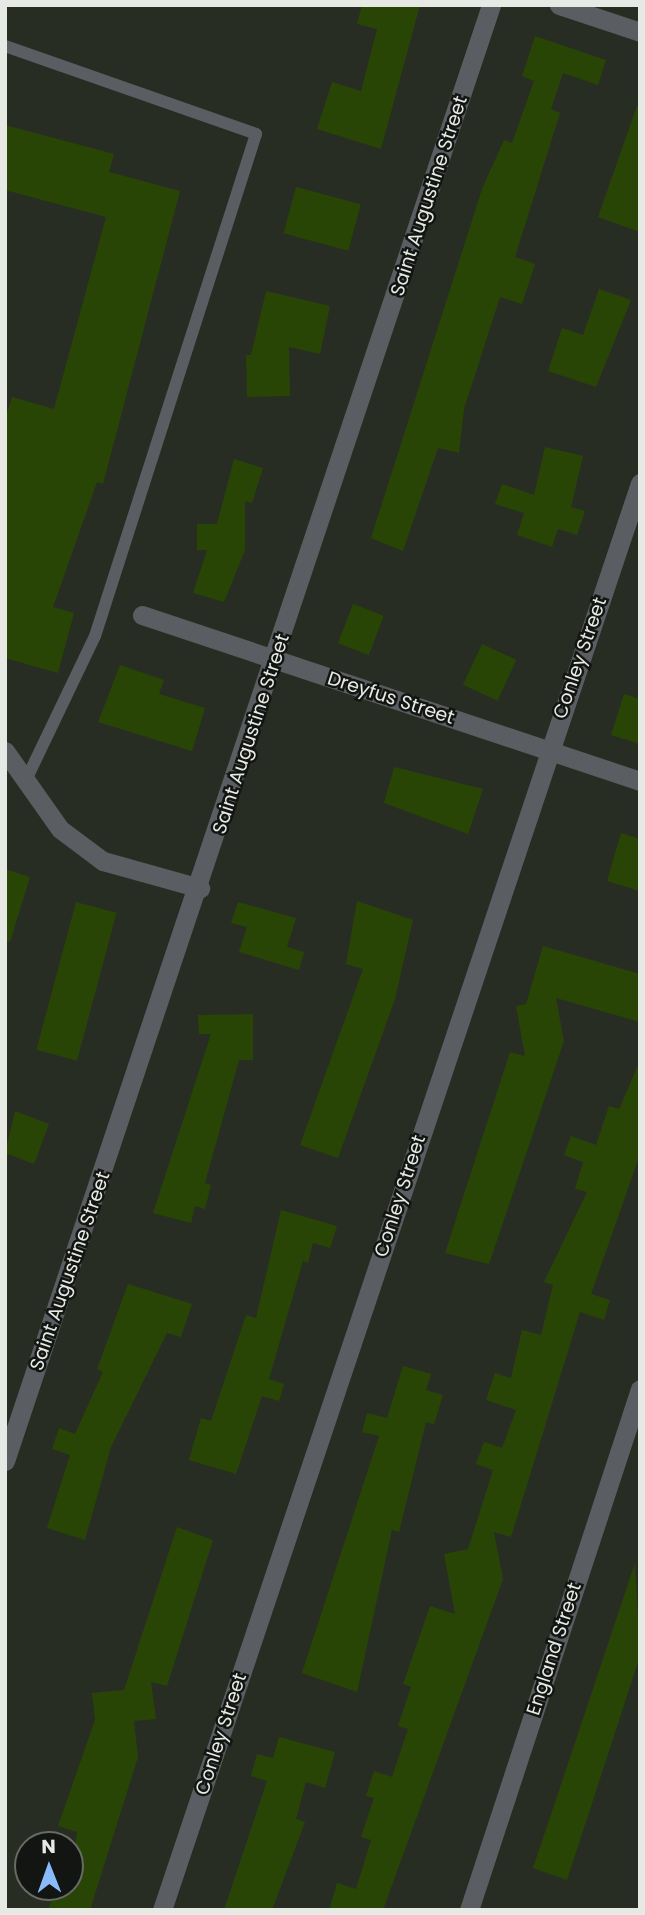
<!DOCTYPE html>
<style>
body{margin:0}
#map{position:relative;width:645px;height:1915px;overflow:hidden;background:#282d24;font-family:Poppins,sans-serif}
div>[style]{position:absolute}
.building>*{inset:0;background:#294505;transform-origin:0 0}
.service>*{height:12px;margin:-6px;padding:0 6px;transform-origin:6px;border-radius:6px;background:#5a5d61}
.minor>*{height:19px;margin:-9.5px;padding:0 9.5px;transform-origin:9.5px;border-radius:9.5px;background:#5a5d61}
span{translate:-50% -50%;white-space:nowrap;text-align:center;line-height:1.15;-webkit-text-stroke:5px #121511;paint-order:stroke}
.street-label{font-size:19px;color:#e7eae4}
.frame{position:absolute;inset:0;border:7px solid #e7eae4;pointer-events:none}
.north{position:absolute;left:14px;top:1831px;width:70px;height:70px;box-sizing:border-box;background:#121511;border:2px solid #676a65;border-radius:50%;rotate:359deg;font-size:19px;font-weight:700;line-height:28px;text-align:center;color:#e7eae4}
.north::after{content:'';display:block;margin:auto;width:24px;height:32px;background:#89bafc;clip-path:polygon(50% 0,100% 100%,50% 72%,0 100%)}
</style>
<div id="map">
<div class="building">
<i style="clip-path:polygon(362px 5px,420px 5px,381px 149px,317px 129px,332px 82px,361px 91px,377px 29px,357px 24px)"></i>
<i style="clip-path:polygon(535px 36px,606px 60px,598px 85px,563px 73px,551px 109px,560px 113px,515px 257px,535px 264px,522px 304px,500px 297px,464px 409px,459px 453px,438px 448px,403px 551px,371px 538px,482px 189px,504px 140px,512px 143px,534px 81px,522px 76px)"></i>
<i style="clip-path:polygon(637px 106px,640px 107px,640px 232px,598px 217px)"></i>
<i style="clip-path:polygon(5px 125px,114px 154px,109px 172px,180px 191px,103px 484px,97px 482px,53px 607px,74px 613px,58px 673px,5px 658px,5px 419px,12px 397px,54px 409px,106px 217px,5px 190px)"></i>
<i style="left:296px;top:187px;width:67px;height:48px;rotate:15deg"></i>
<i style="clip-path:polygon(599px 289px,631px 300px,596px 387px,548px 371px,562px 328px,583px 335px)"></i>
<i style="clip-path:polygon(266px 291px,330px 306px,320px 354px,289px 347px,290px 396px,247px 397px,246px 355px,251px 355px)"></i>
<i style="clip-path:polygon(545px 447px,583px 456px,571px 507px,585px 511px,577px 535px,558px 529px,552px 547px,517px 535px,524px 513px,495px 504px,502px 484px,534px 495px)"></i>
<i style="clip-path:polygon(234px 459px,263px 468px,252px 503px,245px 501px,245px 550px,224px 602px,193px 593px,207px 550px,197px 550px,197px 524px,217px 524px)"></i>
<i style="left:353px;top:604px;width:33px;height:42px;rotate:21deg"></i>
<i style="left:482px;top:644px;width:38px;height:45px;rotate:25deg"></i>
<i style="clip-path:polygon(120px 665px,164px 680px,159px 694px,205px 708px,192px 751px,98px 722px)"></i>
<i style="clip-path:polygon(624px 694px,640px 699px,640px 744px,611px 735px)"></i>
<i style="clip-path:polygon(394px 767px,483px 789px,468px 834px,384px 803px)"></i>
<i style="clip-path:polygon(621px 833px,640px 839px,640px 891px,607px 881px)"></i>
<i style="clip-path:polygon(5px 869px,30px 877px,10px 942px,5px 941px)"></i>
<i style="clip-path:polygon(357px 901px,413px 920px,395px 999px,338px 1158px,300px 1145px,363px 969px,346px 964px)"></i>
<i style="left:76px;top:902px;width:42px;height:153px;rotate:15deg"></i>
<i style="clip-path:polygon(238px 902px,296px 918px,287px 947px,304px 952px,299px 970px,239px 952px,247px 927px,231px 923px)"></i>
<i style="clip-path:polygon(543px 946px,640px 974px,640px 1022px,556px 998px,564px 1041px,489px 1264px,445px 1253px,510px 1052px,525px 1056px,516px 1006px,526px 1004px)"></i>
<i style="clip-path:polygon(253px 1014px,253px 1060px,239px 1060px,205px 1183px,211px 1185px,205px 1209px,195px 1206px,191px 1223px,153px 1213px,211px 1034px,199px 1034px,198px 1015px)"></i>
<i style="clip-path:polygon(640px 1061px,640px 1154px,591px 1294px,610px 1300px,604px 1320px,580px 1312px,511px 1537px,494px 1532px,503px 1579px,383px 1910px,329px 1910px,337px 1883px,356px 1889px,371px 1840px,361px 1837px,374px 1798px,366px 1796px,374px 1771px,392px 1777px,408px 1729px,398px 1726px,411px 1687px,403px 1684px,430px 1606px,455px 1614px,444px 1554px,468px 1549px,493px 1470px,476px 1464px,484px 1442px,502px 1448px,516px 1410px,486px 1400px,495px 1373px,511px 1378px,522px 1330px,541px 1335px,553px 1285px,544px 1282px,587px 1192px,575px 1189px,583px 1162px,564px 1155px,571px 1136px,596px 1145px,609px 1106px,619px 1109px)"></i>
<i style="clip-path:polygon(15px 1111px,49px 1124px,34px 1164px,5px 1153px)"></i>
<i style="clip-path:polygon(281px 1210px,337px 1226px,330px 1248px,313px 1243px,308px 1263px,303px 1261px,269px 1379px,284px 1384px,279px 1401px,262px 1396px,236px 1474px,189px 1460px,201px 1418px,211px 1421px,246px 1315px,256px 1318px)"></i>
<i style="clip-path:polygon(128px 1284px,192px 1304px,181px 1337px,167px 1333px,111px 1447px,85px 1540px,47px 1528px,70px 1455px,52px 1449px,59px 1428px,75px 1434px,103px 1372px,97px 1369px)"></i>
<i style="clip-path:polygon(403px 1366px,431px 1374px,426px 1390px,443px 1395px,434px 1424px,426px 1422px,399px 1532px,392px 1530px,357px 1692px,302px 1673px,379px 1436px,362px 1432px,367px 1413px,387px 1418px)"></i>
<i style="clip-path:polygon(177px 1527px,213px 1540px,167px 1686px,151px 1682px,156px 1719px,134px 1721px,138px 1757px,90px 1910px,48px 1910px,57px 1887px,70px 1887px,77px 1832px,58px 1826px,95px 1720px,92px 1693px,124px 1690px)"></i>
<i style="clip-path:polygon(635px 1563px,640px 1656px,567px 1880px,533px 1868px)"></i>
<i style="clip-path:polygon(279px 1737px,335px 1752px,325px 1788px,306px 1782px,296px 1819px,305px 1822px,272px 1910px,224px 1910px,267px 1781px,251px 1776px,257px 1754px,273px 1758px)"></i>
</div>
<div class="service">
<i style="left:5px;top:46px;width:266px;rotate:19.3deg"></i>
<i style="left:256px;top:134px;width:527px;rotate:107.78deg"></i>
<i style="left:95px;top:636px;width:157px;rotate:115.6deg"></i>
</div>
<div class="minor">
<i style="left:559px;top:5px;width:85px;rotate:18.4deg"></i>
<i style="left:142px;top:615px;width:525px;rotate:18.43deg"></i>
<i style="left:5px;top:751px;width:95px;rotate:54.8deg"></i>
<i style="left:60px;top:829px;width:54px;rotate:36.7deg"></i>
<i style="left:103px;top:861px;width:101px;rotate:15.6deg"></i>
<i style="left:5px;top:1461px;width:1535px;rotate:-71.54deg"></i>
<i style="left:162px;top:1910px;width:1505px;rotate:-71.48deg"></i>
<i style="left:469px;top:1910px;width:548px;rotate:-71.83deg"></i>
</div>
<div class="street-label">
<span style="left:429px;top:196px;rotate:-72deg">Saint Augustine Street</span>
<span style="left:580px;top:658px;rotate:-71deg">Conley Street</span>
<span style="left:391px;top:698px;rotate:18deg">Dreyfus Street</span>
<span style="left:251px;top:734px;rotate:-72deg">Saint Augustine Street</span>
<span style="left:400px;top:1196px;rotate:-72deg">Conley Street</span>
<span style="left:70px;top:1271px;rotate:-71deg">Saint Augustine Street</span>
<span style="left:554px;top:1649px;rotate:-72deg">England Street</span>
<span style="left:221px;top:1734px;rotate:-72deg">Conley Street</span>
</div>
<div class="frame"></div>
<div class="north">N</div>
</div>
